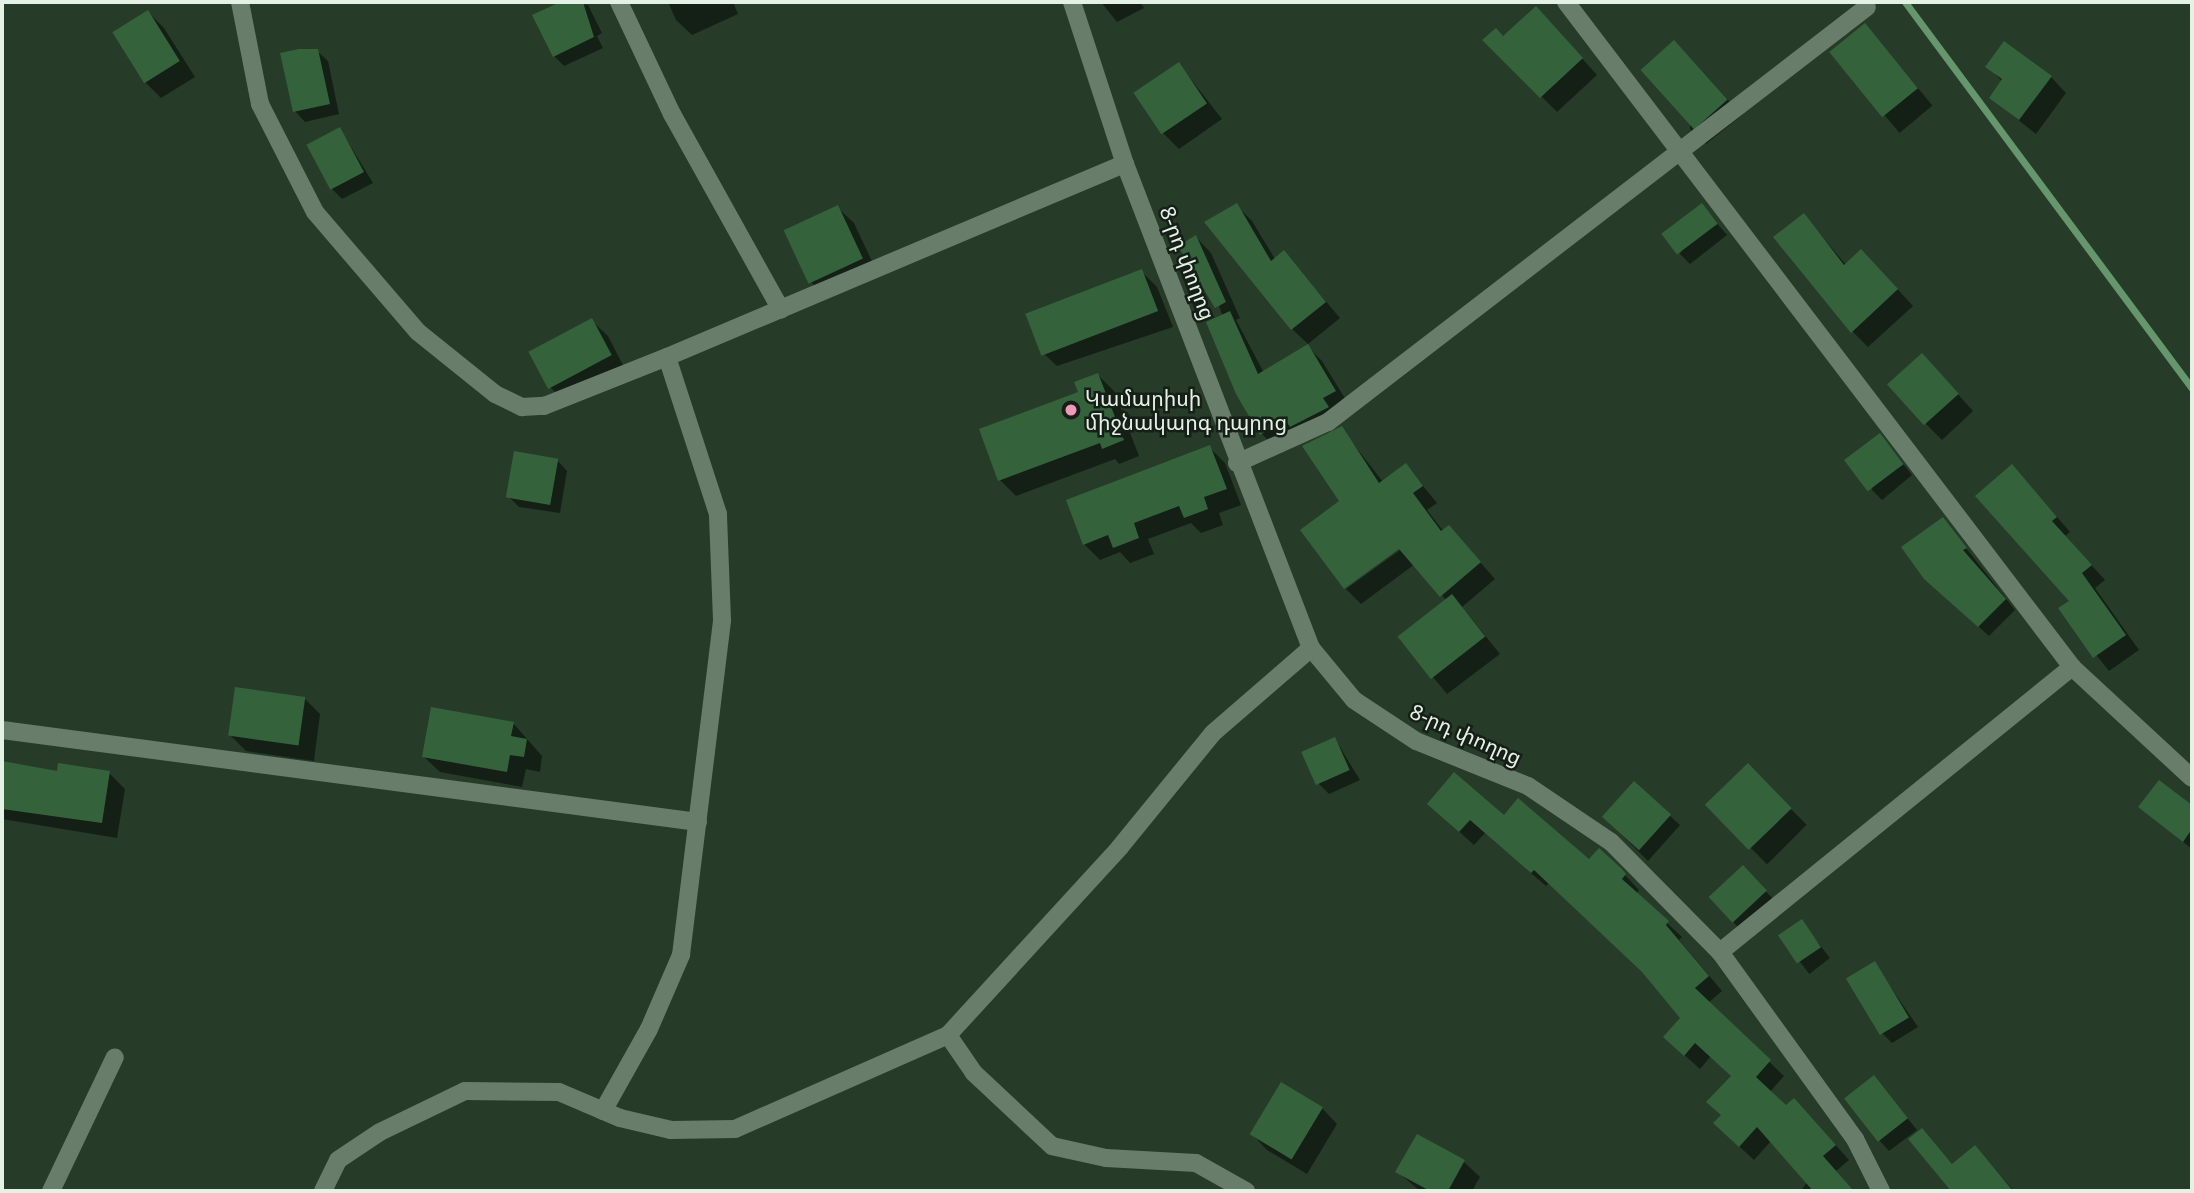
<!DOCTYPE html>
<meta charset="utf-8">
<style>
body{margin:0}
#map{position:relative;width:2194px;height:1193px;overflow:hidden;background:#273b29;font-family:Georgia,"Noto Sans Armenian",serif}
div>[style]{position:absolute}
.shadow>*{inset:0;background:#0007;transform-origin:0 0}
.stream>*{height:7px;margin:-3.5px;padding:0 3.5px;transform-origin:3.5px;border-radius:3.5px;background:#66966c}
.building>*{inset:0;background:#34633b;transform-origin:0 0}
.minor>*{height:18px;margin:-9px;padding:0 9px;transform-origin:9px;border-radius:9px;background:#697d6b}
.dots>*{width:19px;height:19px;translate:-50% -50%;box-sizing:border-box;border:4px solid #161f17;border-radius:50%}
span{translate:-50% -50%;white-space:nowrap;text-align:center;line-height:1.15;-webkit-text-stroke:5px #161f17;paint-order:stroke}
.street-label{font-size:21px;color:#e4f1e5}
.poi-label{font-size:21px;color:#e4f1e5}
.left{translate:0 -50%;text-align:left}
.frame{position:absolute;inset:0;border:4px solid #e4f1e5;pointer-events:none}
</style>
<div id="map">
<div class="shadow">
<i style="clip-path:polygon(564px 2px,588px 5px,602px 33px,597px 36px,603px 48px,564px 66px,554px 56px,534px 16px)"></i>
<i style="clip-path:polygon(668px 2px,733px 2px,738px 14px,692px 35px,676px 20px)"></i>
<i style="clip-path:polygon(1101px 2px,1140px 2px,1144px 8px,1117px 22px)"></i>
<i style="clip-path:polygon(148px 12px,164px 28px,195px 77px,161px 98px,145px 82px)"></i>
<i style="clip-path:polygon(1551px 24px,1597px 75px,1557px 112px,1485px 40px)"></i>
<i style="left:1865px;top:25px;width:105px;height:43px;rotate:50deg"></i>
<i style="clip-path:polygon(317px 51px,328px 61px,339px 114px,305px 122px,295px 111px)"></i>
<i style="clip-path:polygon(1690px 58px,1742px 115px,1706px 144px,1690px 129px)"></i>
<i style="clip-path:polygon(1179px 64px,1222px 119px,1179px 149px,1163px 133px)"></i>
<i style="clip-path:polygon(1987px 66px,2051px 77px,2066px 93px,2036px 134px,1991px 98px,2003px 82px)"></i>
<i style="clip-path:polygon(340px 129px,373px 183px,342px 199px,332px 189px)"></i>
<i style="clip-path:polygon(1236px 205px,1252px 221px,1275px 259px,1284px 252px,1340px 318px,1308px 344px,1292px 329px)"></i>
<i style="clip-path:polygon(1701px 205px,1727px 235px,1690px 264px,1680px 254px)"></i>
<i style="clip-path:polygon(838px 208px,854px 223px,878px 274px,826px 298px,811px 282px,786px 232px)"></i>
<i style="clip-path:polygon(1804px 215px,1846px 265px,1877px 267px,1913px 306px,1868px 347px,1852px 331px)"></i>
<i style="clip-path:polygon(1196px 237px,1211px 253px,1240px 318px,1236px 320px,1264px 373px,1308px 347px,1322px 361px,1349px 405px,1276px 448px,1262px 434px)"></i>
<i style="clip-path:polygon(1141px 271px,1157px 287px,1173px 327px,1057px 366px,1041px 351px)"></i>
<i style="clip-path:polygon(592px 321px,608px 336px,626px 371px,566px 403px,550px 387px)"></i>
<i style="clip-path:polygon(1937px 371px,1973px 411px,1942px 440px,1926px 424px)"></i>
<i style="clip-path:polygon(1098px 375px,1114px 391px,1139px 456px,1119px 464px,1115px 459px,1016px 496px,1000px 480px)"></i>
<i style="clip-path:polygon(1341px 428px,1383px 482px,1406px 465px,1437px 503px,1427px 510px,1444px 532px,1449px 527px,1495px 579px,1462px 607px,1500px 654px,1447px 694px,1399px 636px,1446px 600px,1415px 564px,1361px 604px,1346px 589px,1407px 545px,1342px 502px)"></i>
<i style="clip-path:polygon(1880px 435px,1912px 475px,1882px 500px,1872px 490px)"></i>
<i style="clip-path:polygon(1210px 448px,1225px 463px,1241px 505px,1219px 513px,1223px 525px,1201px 533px,1191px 523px,1148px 539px,1154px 554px,1130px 563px,1120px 552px,1100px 560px,1084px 544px)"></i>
<i style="clip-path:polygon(557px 460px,567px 471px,560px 513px,519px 507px,508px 496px)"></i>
<i style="clip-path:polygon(2026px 481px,2070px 532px,2065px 536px,2105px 580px,2095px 588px,2139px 650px,2109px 671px,2060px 609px,2071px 601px)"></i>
<i style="clip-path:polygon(1943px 519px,2015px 610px,1989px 636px,1937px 589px)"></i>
<i style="clip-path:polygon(305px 699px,320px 714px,314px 761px,246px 751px,230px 735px)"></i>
<i style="clip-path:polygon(513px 723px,542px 756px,540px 772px,526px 769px,522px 787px,440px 772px,424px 757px)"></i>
<i style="clip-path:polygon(1335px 739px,1360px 780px,1329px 794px,1319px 784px)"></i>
<i style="clip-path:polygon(2px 764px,59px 773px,109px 773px,125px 789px,117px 838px,2px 819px)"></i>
<i style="left:1748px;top:766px;width:83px;height:56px;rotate:45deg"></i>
<i style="clip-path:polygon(2159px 782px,2192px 807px,2192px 849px,2140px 807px)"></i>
<i style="clip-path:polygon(1669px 815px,1680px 825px,1648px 861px,1604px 817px)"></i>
<i style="clip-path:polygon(1444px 818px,1504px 818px,1589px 862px,1603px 852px,1639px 890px,1636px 894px,1682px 937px,1679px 940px,1722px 991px,1708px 1003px,1784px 1076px,1770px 1092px,1786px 1107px,1809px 1115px,1849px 1160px,1836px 1171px,1854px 1191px,1801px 1191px,1807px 1182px,1771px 1141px,1754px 1160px,1730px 1138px,1722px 1116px,1732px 1076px,1711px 1056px,1700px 1069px,1680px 1051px,1683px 1018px,1647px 975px,1549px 883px,1546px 886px,1485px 833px,1474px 845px)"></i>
<i style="clip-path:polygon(1753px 878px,1776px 902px,1743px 932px,1733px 922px)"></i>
<i style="left:1801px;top:921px;width:47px;height:26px;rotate:52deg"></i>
<i style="clip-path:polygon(1874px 963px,1918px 1027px,1892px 1043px,1882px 1033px)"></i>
<i style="clip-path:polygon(1874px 1077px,1917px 1130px,1889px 1151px,1879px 1140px)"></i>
<i style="clip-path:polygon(1322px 1108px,1337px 1124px,1307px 1174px,1267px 1150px,1252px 1134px)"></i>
<i style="clip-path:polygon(1922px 1131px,1953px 1165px,1975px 1147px,2014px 1191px,1953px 1191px,1911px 1140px)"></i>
<i style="clip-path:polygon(1464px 1162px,1480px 1177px,1472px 1191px,1420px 1191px,1398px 1172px)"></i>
</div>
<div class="stream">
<i style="left:1905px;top:2px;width:481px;rotate:53.4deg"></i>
</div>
<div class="building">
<i style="clip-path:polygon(560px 2px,583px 2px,594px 37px,553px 57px,532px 15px)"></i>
<i style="clip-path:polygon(1536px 6px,1583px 58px,1540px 98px,1482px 40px,1496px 28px,1503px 36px)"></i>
<i style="left:148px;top:10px;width:60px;height:42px;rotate:58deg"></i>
<i style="left:1865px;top:23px;width:84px;height:46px;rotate:51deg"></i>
<i style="left:1674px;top:40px;width:80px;height:45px;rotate:48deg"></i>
<i style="clip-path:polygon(2004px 41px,2052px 76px,2019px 120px,1989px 98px,2002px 79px,1985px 67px)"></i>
<i style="clip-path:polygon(299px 49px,318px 49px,330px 104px,293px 112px,280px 53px)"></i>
<i style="left:1179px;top:62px;width:50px;height:55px;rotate:56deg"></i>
<i style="left:340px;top:127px;width:51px;height:38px;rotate:62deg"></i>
<i style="clip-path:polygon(1237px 203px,1271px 261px,1284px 250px,1326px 302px,1291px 330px,1204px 222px)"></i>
<i style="left:1702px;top:203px;width:26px;height:51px;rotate:53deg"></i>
<i style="left:838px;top:205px;width:59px;height:60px;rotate:65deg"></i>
<i style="clip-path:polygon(1804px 213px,1844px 265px,1861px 249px,1898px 289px,1851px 333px,1773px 237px)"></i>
<i style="clip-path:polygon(1196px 235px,1226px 302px,1215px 308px,1178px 246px)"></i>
<i style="left:1142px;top:269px;width:45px;height:125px;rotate:69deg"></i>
<i style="clip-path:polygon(1230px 311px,1258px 374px,1308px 344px,1336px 391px,1323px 398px,1329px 407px,1290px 427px,1285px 420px,1260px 435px,1236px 394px,1206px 322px)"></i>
<i style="left:592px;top:318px;width:42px;height:72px;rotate:62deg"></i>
<i style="left:1922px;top:353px;width:55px;height:47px;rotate:48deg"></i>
<i style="clip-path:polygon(1098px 373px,1124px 440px,1102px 449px,1100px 443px,998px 481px,979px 429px,1078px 392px,1074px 382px)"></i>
<i style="clip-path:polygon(1342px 426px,1379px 483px,1406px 463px,1423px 486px,1413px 493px,1441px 531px,1449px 525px,1481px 562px,1440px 597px,1399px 549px,1344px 589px,1300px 530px,1339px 501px,1302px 446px)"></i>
<i style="left:1880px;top:433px;width:39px;height:45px;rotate:53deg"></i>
<i style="clip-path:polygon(1210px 445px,1227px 489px,1204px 497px,1208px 509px,1184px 518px,1179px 506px,1134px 523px,1139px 538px,1113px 548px,1108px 535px,1083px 545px,1066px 500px)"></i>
<i style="left:514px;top:451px;width:45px;height:47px;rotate:10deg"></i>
<i style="clip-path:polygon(2012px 464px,2057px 517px,2052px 521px,2092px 565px,2082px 573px,2126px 635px,2093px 658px,2058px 608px,2069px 601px,1975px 496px)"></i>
<i style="clip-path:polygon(1943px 517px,1967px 548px,1963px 550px,2006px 599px,1978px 627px,1924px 579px,1901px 547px)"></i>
<i style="left:1452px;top:594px;width:54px;height:69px;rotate:52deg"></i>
<i style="left:235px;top:687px;width:71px;height:49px;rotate:8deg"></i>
<i style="clip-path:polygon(431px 707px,514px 722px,511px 736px,527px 739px,524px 757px,510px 755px,507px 772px,422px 757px)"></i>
<i style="left:1335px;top:737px;width:36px;height:37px;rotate:66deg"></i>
<i style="clip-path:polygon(2px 761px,57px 771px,58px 763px,110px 771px,102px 823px,2px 809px)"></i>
<i style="left:1748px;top:763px;width:63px;height:60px;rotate:46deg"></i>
<i style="clip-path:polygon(1454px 772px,1504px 815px,1518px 798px,1589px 859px,1599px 848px,1622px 869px,1626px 874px,1622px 879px,1669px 921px,1666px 925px,1709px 976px,1695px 988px,1771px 1060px,1756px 1077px,1786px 1105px,1794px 1098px,1836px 1145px,1823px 1156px,1854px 1191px,1813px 1191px,1757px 1127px,1739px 1147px,1713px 1123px,1721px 1115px,1706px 1102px,1731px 1076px,1695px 1043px,1684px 1056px,1663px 1037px,1680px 1018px,1642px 972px,1534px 870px,1531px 873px,1470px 820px,1459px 832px,1427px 804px)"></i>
<i style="clip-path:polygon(2159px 780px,2192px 805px,2192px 829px,2183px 842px,2138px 807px)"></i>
<i style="left:1634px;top:781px;width:50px;height:48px;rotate:42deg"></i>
<i style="left:1743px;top:865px;width:35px;height:47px;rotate:47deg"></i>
<i style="left:1802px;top:919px;width:34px;height:29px;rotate:56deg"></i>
<i style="left:1875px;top:961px;width:66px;height:34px;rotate:59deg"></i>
<i style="left:1874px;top:1075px;width:55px;height:38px;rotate:52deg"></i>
<i style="left:1281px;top:1082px;width:49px;height:61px;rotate:31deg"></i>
<i style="clip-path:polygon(1922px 1128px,1952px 1164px,1975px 1145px,2013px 1191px,1951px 1191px,1908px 1139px)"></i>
<i style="clip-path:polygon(1417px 1134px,1465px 1160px,1448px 1191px,1430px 1191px,1395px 1172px)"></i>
</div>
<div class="minor">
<i style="left:240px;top:2px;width:104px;rotate:78.9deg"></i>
<i style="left:260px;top:104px;width:121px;rotate:63deg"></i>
<i style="left:315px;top:212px;width:158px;rotate:49.4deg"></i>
<i style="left:418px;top:332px;width:99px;rotate:38.8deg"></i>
<i style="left:495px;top:394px;width:30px;rotate:26deg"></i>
<i style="left:522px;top:407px;width:22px;rotate:-3deg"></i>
<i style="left:544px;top:406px;width:132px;rotate:-21.7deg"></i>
<i style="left:619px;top:2px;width:124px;rotate:64.7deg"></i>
<i style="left:672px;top:114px;width:224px;rotate:60.9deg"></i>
<i style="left:1072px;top:2px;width:170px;rotate:71.9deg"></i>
<i style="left:1125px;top:164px;width:519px;rotate:68.98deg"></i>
<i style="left:1311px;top:648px;width:67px;rotate:50.4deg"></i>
<i style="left:1354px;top:700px;width:74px;rotate:33.5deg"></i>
<i style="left:1416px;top:741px;width:121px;rotate:21.9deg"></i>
<i style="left:1528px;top:786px;width:100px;rotate:34deg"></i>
<i style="left:1611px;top:842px;width:155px;rotate:45.3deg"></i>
<i style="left:1720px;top:952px;width:231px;rotate:54.2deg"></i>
<i style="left:1855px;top:1139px;width:58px;rotate:63.4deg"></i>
<i style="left:1566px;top:2px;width:836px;rotate:52.73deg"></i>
<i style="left:2072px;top:667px;width:163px;rotate:42.8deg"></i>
<i style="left:1237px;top:463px;width:100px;rotate:-24.3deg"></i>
<i style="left:1328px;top:422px;width:680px;rotate:-37.59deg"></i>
<i style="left:2px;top:730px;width:702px;rotate:7.53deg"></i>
<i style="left:1720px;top:952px;width:453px;rotate:-39deg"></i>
<i style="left:603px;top:1111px;width:94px;rotate:-60.7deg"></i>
<i style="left:649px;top:1029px;width:81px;rotate:-66.6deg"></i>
<i style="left:681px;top:955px;width:337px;rotate:-83deg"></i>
<i style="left:722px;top:620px;width:106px;rotate:-92.2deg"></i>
<i style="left:718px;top:514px;width:165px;rotate:-108deg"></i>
<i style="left:667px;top:357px;width:497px;rotate:-22.9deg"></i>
<i style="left:51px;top:1191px;width:148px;rotate:-64.5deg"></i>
<i style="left:323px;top:1191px;width:34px;rotate:-64deg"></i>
<i style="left:338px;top:1160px;width:50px;rotate:-33.7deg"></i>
<i style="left:380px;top:1132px;width:94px;rotate:-25.8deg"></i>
<i style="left:465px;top:1091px;width:94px;rotate:0.6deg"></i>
<i style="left:559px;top:1092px;width:66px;rotate:23.1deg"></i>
<i style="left:620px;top:1118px;width:52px;rotate:13.2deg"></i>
<i style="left:671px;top:1130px;width:64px;rotate:-0.9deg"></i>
<i style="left:735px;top:1129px;width:233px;rotate:-23.8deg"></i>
<i style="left:1246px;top:1191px;width:57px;rotate:-150.8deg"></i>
<i style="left:1196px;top:1163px;width:90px;rotate:-176.8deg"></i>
<i style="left:1106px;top:1158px;width:55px;rotate:-167.5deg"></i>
<i style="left:1052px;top:1146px;width:107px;rotate:-136.9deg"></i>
<i style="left:974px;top:1073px;width:46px;rotate:-124.4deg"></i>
<i style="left:948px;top:1035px;width:255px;rotate:-47.5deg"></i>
<i style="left:1120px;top:847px;width:147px;rotate:-50.8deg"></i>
<i style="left:1213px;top:733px;width:130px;rotate:-40.9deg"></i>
</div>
<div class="dots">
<i style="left:1071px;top:410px;background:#ef9ab8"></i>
</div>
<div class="street-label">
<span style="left:1188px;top:263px;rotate:69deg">8-րդ փողոց</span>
<span style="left:1466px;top:734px;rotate:24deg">8-րդ փողոց</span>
</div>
<div class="poi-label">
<span class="left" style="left:1085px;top:410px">Կամարիսի<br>միջնակարգ դպրոց</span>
</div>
<div class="frame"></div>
</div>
